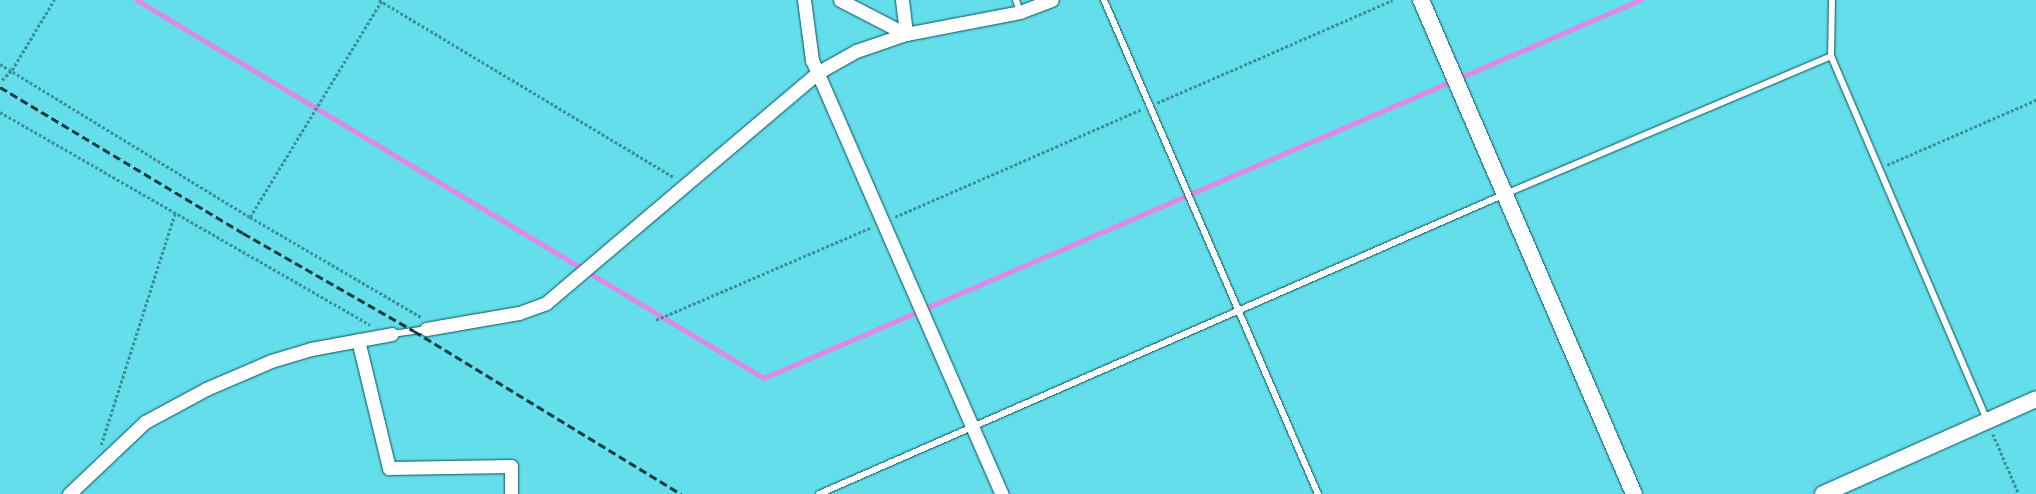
<!DOCTYPE html>
<style>
body{margin:0}
#map{position:relative;width:2036px;height:494px;overflow:hidden;background:#64deea;font-family:"Nunito Sans",sans-serif}
div>[style]{position:absolute}
.stream>*{height:4.5px;margin:-2.25px;padding:0 2.25px;transform-origin:2.25px;border-radius:2.25px;background:#e088e7}
.path>*{height:2.5px;margin-top:-1.25px;transform-origin:0;background:repeating-linear-gradient(90deg,#3a919a 0 3px,transparent 0 5px)}
.roads{filter:drop-shadow(0 0 1px #085259) drop-shadow(0 0 1px #085259)}
.service>*{height:6px;margin:-3px;padding:0 3px;transform-origin:3px;border-radius:3px;background:#fff}
.minor>*{height:13px;margin:-6.5px;padding:0 6.5px;transform-origin:6.5px;border-radius:6.5px;background:#fff}
.tertiary>*{height:16px;margin:-8px;padding:0 8px;transform-origin:8px;border-radius:8px;background:#fff}
.rail>*{height:3px;margin-top:-1.5px;transform-origin:0;background:repeating-linear-gradient(90deg,#0b3a3f 0 8px,transparent 0 12px)}
span{translate:-50% -50%;white-space:nowrap;text-align:center;line-height:1.15;-webkit-text-stroke:3px #72ebf8;paint-order:stroke}
</style>
<div id="map">
<div class="stream">
<i style="left:137px;top:0;width:732px;rotate:31.08deg"></i>
<i style="left:764px;top:378px;width:954px;rotate:-23.34deg"></i>
</div>
<div class="path">
<i style="left:379px;top:0;width:343px;rotate:31deg"></i>
<i style="left:0;top:64px;width:293px;rotate:31.5deg"></i>
<i style="left:250px;top:217px;width:198px;rotate:30.3deg"></i>
<i style="left:2px;top:80px;width:14px;rotate:-45deg"></i>
<i style="left:12px;top:70px;width:82px;rotate:-59deg"></i>
<i style="left:1157px;top:103px;width:257px;rotate:-23.6deg"></i>
<i style="left:0;top:112px;width:427px;rotate:29.9deg"></i>
<i style="left:1887px;top:165px;width:163px;rotate:-23.6deg"></i>
<i style="left:250px;top:217px;width:254px;rotate:-58.7deg"></i>
<i style="left:895px;top:217px;width:270px;rotate:-23.6deg"></i>
<i style="left:656px;top:320px;width:235px;rotate:-23.3deg"></i>
<i style="left:1993px;top:434px;width:65px;rotate:66.6deg"></i>
<i style="left:101px;top:445px;width:244px;rotate:-72.3deg"></i>
</div>
<div class="roads">
<div class="service">
<i style="left:1016px;top:0;width:13px;rotate:72deg"></i>
<i style="left:1104px;top:0;width:538px;rotate:66.58deg"></i>
<i style="left:1832px;top:0;width:56px;rotate:91deg"></i>
<i style="left:1831px;top:56px;width:396px;rotate:66.8deg"></i>
<i style="left:392px;top:334px;width:34px;rotate:-8deg"></i>
<i style="left:819px;top:494px;width:749px;rotate:-23.62deg"></i>
<i style="left:1505px;top:194px;width:354px;rotate:-22.9deg"></i>
</div>
<div class="minor">
<i style="left:804px;top:0;width:61px;rotate:82.4deg"></i>
<i style="left:812px;top:60px;width:474px;rotate:66.4deg"></i>
<i style="left:840px;top:0;width:74px;rotate:27.3deg"></i>
<i style="left:902px;top:0;width:34px;rotate:83deg"></i>
<i style="left:426px;top:329px;width:94px;rotate:-9.8deg"></i>
<i style="left:519px;top:313px;width:29px;rotate:-20deg"></i>
<i style="left:546px;top:303px;width:355px;rotate:-40.3deg"></i>
<i style="left:817px;top:73px;width:45px;rotate:-29.4deg"></i>
<i style="left:856px;top:51px;width:53px;rotate:-18.8deg"></i>
<i style="left:906px;top:34px;width:116px;rotate:-10.9deg"></i>
<i style="left:1020px;top:12px;width:34px;rotate:-21deg"></i>
<i style="left:358px;top:340px;width:132px;rotate:76.4deg"></i>
<i style="left:389px;top:468px;width:122px;rotate:-0.9deg"></i>
<i style="left:511px;top:466px;width:28px;rotate:90deg"></i>
<i style="left:69px;top:494px;width:105px;rotate:-43.5deg"></i>
<i style="left:145px;top:422px;width:69px;rotate:-28.4deg"></i>
<i style="left:206px;top:389px;width:71px;rotate:-23.3deg"></i>
<i style="left:271px;top:361px;width:42px;rotate:-16.7deg"></i>
<i style="left:311px;top:349px;width:82px;rotate:-10.5deg"></i>
</div>
<div class="tertiary">
<i style="left:1421px;top:0;width:538px;rotate:66.68deg"></i>
<i style="left:1823px;top:494px;width:233px;rotate:-24deg"></i>
</div>
</div>
<div class="rail">
<i style="left:0;top:87px;width:283px;rotate:31deg"></i>
<i style="left:243px;top:233px;width:197px;rotate:29.8deg"></i>
<i style="left:414px;top:331px;width:313px;rotate:31.4deg"></i>
</div>
</div>
